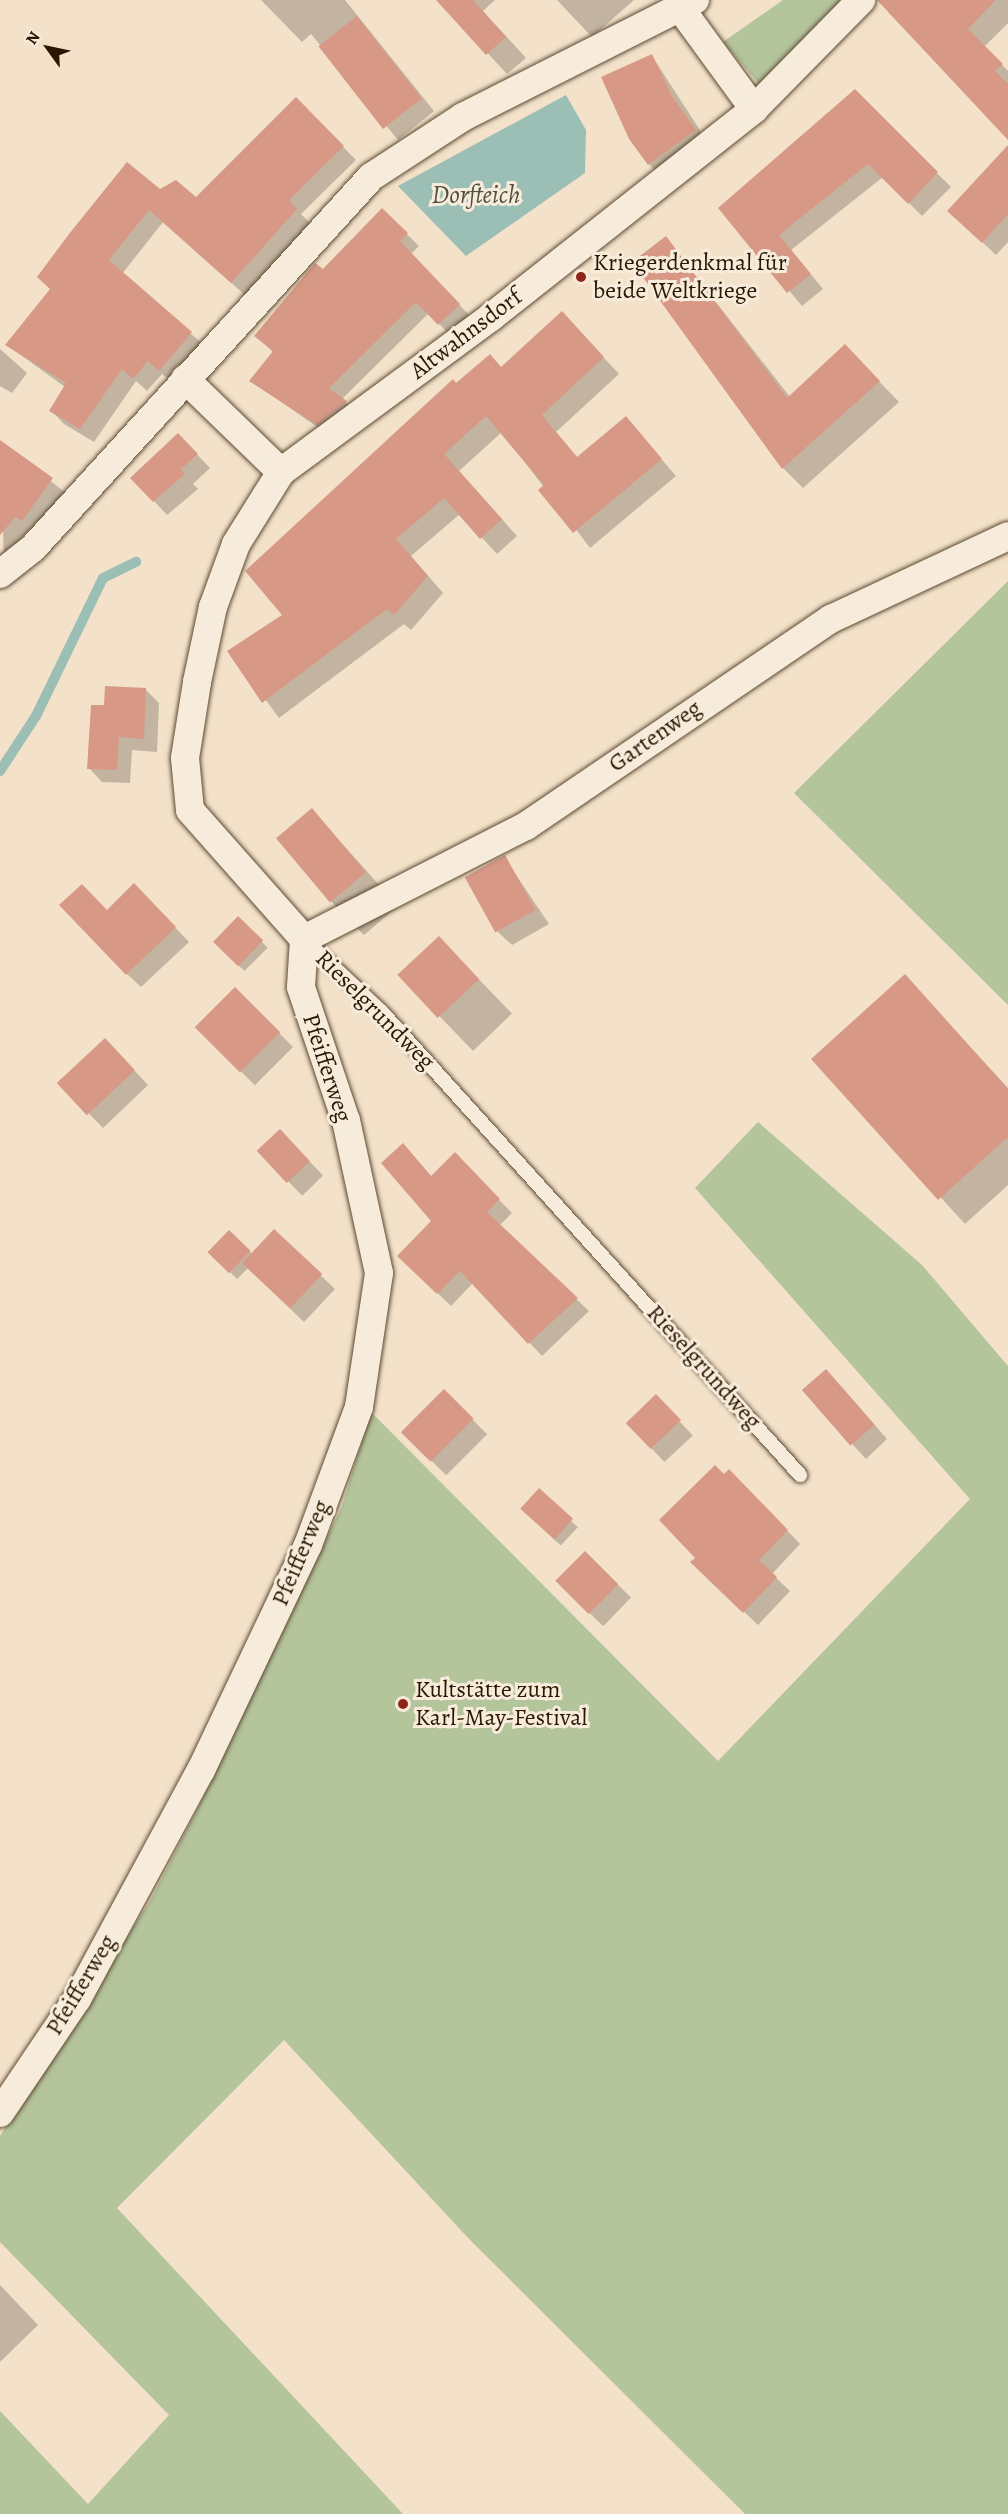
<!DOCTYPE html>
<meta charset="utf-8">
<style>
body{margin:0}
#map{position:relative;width:1008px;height:2514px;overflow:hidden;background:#f3e2c9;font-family:Alegreya,serif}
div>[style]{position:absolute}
.green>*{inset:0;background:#b4c49b}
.water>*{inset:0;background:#9bbeb5}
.shadow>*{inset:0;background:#0003;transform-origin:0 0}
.stream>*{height:10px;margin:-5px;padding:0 5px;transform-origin:5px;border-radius:5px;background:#9bbeb5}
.building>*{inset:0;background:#d79986;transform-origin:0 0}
.roads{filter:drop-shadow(0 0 2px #5d4a32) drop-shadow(0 0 2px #5d4a32)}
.lane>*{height:14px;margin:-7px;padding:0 7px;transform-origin:7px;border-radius:7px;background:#f7ecdc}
.street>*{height:28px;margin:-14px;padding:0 14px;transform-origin:14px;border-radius:14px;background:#f7ecdc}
.dots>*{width:16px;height:16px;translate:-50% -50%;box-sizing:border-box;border:3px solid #f7ecdc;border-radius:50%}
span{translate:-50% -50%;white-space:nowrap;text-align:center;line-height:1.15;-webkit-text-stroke:6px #f7ecdc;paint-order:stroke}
.poi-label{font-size:24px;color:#2b1700}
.left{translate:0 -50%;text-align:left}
.street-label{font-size:24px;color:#2b1700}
.water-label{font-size:26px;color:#52513f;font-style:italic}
.north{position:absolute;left:18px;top:18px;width:60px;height:60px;-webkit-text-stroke:4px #f7ecdc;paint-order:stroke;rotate:303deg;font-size:16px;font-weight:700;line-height:24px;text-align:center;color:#2b1700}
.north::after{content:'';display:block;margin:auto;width:21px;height:27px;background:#2b1700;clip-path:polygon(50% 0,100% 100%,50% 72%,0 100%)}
</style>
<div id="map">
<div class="green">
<i style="clip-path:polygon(783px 0,847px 0,760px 85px,723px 42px)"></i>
<i style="clip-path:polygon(1008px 581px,1008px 1005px,794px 793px)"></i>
<i style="clip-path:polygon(758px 1122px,922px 1265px,1008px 1366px,1008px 2514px,745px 2514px,470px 2240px,284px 2040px,117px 2208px,403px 2514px,0 2514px,0 2411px,88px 2504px,169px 2415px,0 2242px,0 2136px,150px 1901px,195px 1814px,342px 1506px,371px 1412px,718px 1761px,970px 1499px,695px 1188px)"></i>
</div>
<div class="water">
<i style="clip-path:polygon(566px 95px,586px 130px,585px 173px,466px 256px,398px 186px)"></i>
</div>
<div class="shadow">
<i style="clip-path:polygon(261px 0,345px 0,434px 111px,398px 140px,311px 34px,302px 42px)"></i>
<i style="clip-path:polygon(438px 0,495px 0,483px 11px,526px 58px,507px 74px)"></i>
<i style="clip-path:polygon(557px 0,634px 0,592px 37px)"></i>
<i style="clip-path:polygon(900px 0,1008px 0,1008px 23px,984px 47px,1008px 71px,1008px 138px,888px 12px)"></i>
<i style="clip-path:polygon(652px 56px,709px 144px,662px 178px,649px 164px)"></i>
<i style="clip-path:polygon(855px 92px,951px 187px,922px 216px,883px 177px,791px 250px,823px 289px,802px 306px,720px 208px)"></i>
<i style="clip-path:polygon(296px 99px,356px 160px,301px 214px,310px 223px,245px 295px,163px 222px,122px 274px,205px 346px,174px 383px,162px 374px,147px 391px,136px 381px,94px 442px,64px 424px,51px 410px,65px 387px,7px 345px,160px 191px,196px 199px)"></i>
<i style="clip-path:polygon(1008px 150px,1008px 242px,996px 255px,963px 224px)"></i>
<i style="clip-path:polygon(382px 210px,419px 246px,411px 254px,471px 317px,451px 336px,429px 313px,342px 399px,358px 413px,330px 436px,251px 381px,274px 353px,256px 336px)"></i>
<i style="clip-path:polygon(666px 238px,790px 397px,864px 366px,899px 402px,803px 488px,783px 468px)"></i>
<i style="clip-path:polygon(577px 329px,619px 374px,556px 432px,578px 458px,626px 418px,676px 476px,590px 548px,502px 432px,459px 471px,517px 536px,497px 554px,460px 514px,411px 556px,443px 593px,411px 630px,404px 624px,279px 718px,230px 651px,284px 616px,456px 385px,490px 356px,502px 368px)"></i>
<i style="clip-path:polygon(0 349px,27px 373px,12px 393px,0 386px)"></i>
<i style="clip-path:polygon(0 442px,66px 493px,36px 534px,30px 529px,4px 559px)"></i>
<i style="clip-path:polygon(191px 448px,210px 468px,193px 484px,198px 489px,167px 515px,154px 501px)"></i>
<i style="clip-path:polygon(146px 690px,159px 703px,157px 752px,132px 750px,130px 783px,102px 782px,89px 768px,106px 707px)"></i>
<i style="clip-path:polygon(312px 810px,398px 906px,364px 935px,331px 901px)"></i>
<i style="clip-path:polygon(504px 857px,549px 924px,512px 945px,498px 932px)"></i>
<i style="clip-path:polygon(148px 899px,189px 942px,141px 987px,127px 974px,107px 912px)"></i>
<i style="left:238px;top:918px;width:42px;height:33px;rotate:45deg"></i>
<i style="left:439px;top:938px;width:105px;height:54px;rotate:46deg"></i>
<i style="clip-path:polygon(905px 976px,1008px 1088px,1008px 1185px,965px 1224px,814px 1059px)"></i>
<i style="left:235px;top:989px;width:82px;height:54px;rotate:45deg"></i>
<i style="clip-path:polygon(118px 1053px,148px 1085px,103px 1128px,59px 1083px)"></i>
<i style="left:280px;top:1131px;width:62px;height:29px;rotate:46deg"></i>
<i style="clip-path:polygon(403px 1145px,432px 1177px,455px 1155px,512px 1213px,499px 1226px,589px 1311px,542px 1356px,473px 1283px,451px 1306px,399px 1256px,433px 1221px)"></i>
<i style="clip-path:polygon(274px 1231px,335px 1289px,304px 1322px,248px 1268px,237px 1279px,210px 1252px,229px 1232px,252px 1254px)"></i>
<i style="clip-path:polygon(840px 1385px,887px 1439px,866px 1459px,853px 1445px)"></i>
<i style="left:444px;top:1391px;width:61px;height:58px;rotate:45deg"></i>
<i style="left:656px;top:1396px;width:54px;height:39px;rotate:47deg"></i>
<i style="clip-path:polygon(724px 1476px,743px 1484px,800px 1544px,772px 1574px,790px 1591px,758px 1625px,706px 1576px)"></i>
<i style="left:539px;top:1491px;width:53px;height:25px;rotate:43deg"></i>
<i style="left:585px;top:1553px;width:64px;height:40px;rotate:44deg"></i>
<i style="clip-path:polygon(0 2285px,38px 2325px,0 2362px)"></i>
</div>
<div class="stream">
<i style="left:0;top:771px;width:66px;rotate:-56.8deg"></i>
<i style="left:36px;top:716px;width:153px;rotate:-64.1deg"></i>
<i style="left:103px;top:578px;width:37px;rotate:-26deg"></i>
</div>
<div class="building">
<i style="clip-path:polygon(436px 0,473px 0,506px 37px,486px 55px)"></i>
<i style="clip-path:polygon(877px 0,996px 0,968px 29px,1003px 64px,995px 71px,1008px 84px,1008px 140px)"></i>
<i style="left:357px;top:16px;width:105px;height:49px;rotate:52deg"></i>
<i style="clip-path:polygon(652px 54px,672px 96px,696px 130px,648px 165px,629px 139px,601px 77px)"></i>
<i style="clip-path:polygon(855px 89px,938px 172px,908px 204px,868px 164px,779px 235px,811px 274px,787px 293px,718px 208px)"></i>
<i style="clip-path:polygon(296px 97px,344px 146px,289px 200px,297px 209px,231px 283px,149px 210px,109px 260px,192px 332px,159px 371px,148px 361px,133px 379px,122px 369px,80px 429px,49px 411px,66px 383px,5px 345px,50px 289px,37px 277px,69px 234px,127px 162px,160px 189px,176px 180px,196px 197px)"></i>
<i style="clip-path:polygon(1008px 145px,1008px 214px,982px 243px,947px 211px)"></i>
<i style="clip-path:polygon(382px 208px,408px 233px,400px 241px,460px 304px,438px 325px,416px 302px,329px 388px,347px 401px,317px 425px,249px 381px,273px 351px,254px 336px,315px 263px,323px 269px)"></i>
<i style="clip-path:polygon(666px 236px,787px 398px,845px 344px,880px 381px,782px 469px,632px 262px)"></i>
<i style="clip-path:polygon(562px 311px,604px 357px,542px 415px,577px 457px,626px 416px,662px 459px,573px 533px,538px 490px,544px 485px,486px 416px,444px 454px,502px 519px,480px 539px,444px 498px,396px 539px,428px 576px,394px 615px,387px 609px,262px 703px,227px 651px,282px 615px,245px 571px,453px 379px,456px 383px,490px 354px,501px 367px)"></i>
<i style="clip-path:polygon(178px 433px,198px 454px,181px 469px,185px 474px,153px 502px,130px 478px)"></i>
<i style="clip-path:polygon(0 440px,53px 478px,22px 521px,15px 517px,0 535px)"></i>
<i style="clip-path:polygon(105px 686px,146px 688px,144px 739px,119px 737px,117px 770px,87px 769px,91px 705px,104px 705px)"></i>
<i style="left:312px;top:808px;width:84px;height:47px;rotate:50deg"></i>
<i style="left:505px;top:855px;width:63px;height:46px;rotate:61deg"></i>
<i style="clip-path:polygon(134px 883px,176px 927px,126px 975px,59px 905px,82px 884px,107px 910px)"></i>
<i style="left:238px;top:916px;width:35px;height:36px;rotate:44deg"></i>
<i style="left:439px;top:936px;width:59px;height:57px;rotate:47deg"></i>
<i style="clip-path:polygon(905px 974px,1008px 1089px,1008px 1137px,938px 1200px,811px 1059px)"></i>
<i style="left:235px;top:987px;width:64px;height:57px;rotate:45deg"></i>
<i style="left:105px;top:1038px;width:44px;height:66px;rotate:47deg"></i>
<i style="left:280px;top:1129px;width:44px;height:32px;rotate:47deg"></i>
<i style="clip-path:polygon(403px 1143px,431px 1176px,455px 1152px,500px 1199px,487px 1212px,578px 1298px,528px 1344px,460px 1271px,437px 1294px,397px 1256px,431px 1221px,381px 1163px)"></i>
<i style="left:274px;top:1229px;width:66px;height:47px;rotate:43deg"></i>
<i style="left:229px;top:1230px;width:30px;height:31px;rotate:44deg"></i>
<i style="left:826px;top:1369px;width:74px;height:32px;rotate:49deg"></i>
<i style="left:444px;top:1389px;width:42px;height:61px;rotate:45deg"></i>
<i style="left:656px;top:1394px;width:36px;height:42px;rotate:46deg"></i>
<i style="clip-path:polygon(715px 1465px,724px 1474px,729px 1469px,788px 1530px,759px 1560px,777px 1577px,743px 1613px,690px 1562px,695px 1558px,659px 1520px)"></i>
<i style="left:539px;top:1488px;width:46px;height:28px;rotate:42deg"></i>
<i style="left:585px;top:1551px;width:47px;height:42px;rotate:45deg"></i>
</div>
<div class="roads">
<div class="lane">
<i style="left:306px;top:941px;width:104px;rotate:43.1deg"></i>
<i style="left:382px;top:1012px;width:624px;rotate:47.92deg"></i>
</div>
<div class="street">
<i style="left:681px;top:9px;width:124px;rotate:53.9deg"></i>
<i style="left:185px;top:379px;width:134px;rotate:44.1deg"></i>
<i style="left:0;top:574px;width:42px;rotate:-38.2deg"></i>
<i style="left:33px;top:548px;width:502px;rotate:-47.66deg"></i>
<i style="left:371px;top:177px;width:110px;rotate:-33.1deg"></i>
<i style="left:463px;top:117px;width:260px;rotate:-26.8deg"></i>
<i style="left:304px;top:939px;width:172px;rotate:-131.5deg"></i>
<i style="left:190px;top:810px;width:52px;rotate:-95.5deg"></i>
<i style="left:185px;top:758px;width:77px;rotate:-81deg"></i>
<i style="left:197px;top:682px;width:77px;rotate:-78deg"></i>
<i style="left:213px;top:607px;width:67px;rotate:-69.9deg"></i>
<i style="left:236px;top:544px;width:85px;rotate:-58deg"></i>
<i style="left:281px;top:472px;width:261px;rotate:-36.4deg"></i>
<i style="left:491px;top:317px;width:335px;rotate:-38.3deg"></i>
<i style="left:754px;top:109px;width:153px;rotate:-45.5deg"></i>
<i style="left:304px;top:939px;width:249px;rotate:-27deg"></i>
<i style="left:526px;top:826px;width:369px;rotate:-34.2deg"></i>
<i style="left:831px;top:619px;width:195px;rotate:-25.1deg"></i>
<i style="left:0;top:2113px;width:138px;rotate:-56deg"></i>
<i style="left:77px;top:1999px;width:260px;rotate:-61.6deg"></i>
<i style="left:201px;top:1770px;width:249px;rotate:-64.6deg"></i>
<i style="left:308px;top:1545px;width:147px;rotate:-69.7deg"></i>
<i style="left:359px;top:1407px;width:135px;rotate:-81.5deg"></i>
<i style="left:379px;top:1273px;width:156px;rotate:-102.2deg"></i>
<i style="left:346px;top:1121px;width:141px;rotate:-108.6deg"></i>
<i style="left:301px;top:987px;width:48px;rotate:-86.4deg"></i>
</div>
</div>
<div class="dots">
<i style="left:581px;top:277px;background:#8f2418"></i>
<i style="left:403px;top:1704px;background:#8f2418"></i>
</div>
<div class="poi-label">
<span class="left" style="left:593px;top:277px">Kriegerdenkmal für<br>beide Weltkriege</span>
<span class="left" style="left:415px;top:1704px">Kultstätte zum<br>Karl-May-Festival</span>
</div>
<div class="street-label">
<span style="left:466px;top:334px;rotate:-37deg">Altwahnsdorf</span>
<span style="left:655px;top:736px;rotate:-35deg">Gartenweg</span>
<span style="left:375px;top:1010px;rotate:45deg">Rieselgrundweg</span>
<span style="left:327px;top:1068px;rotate:72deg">Pfeifferweg</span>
<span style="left:704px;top:1367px;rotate:48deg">Rieselgrundweg</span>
<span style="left:301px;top:1553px;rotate:-67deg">Pfeifferweg</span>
<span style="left:81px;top:1985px;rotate:-59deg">Pfeifferweg</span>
</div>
<div class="water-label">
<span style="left:476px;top:195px">Dorfteich</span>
</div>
<div class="north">N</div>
</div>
